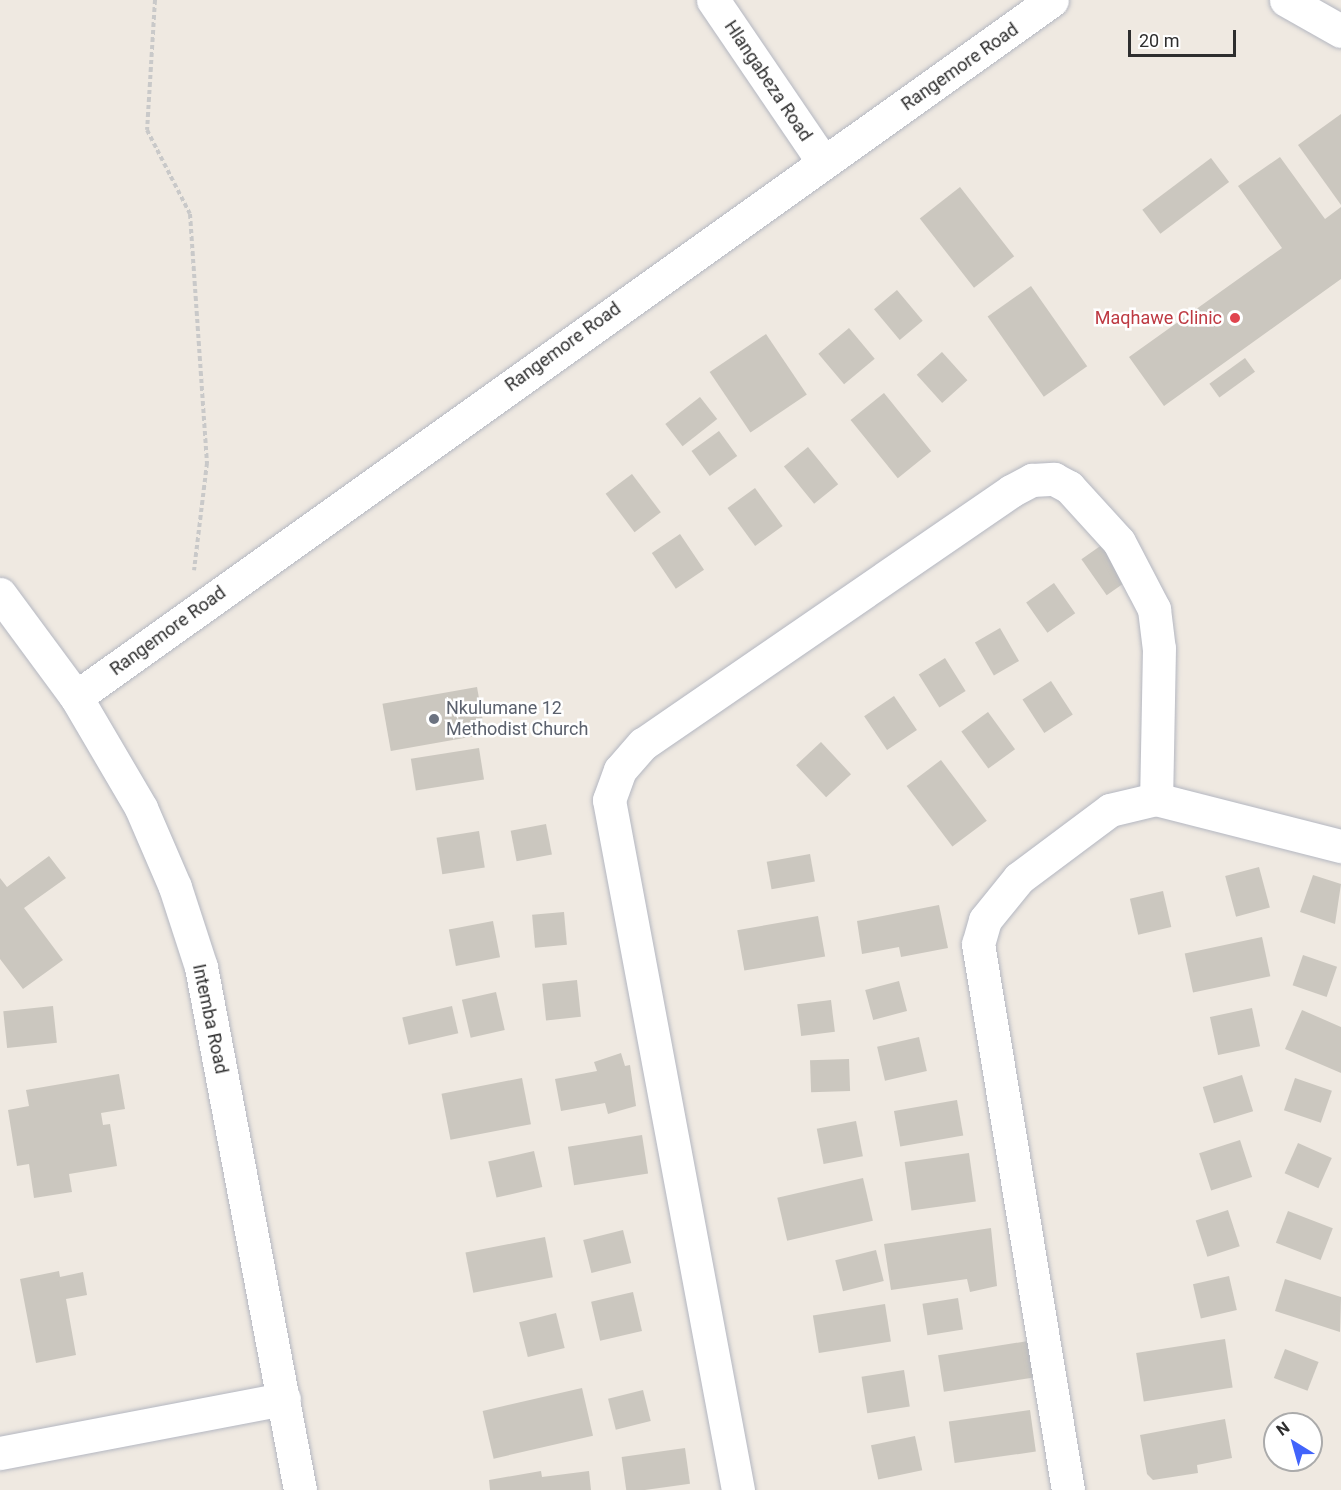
<!DOCTYPE html>
<style>
body{margin:0}
#map{position:relative;width:1341px;height:1490px;overflow:hidden;background:#efe9e1;font-family:Roboto,sans-serif}
div>[style]{position:absolute}
.building>*{inset:0;background:#cbc7bf;transform-origin:0 0}
.path>*{height:4px;margin-top:-2px;transform-origin:0;background:repeating-linear-gradient(90deg,#c9c9c9 0 4.5px,transparent 0 7.5px)}
.roads{filter:drop-shadow(0 0 2px #b4b7c1) drop-shadow(0 0 2px #b4b7c1)}
.minor>*{height:33px;margin:-16.5px;padding:0 16.5px;transform-origin:16.5px;border-radius:16.5px;background:#fff}
.dots>*{width:16px;height:16px;translate:-50% -50%;box-sizing:border-box;border:3px solid #fff;border-radius:50%}
span{translate:-50% -50%;white-space:nowrap;text-align:center;line-height:1.15;-webkit-text-stroke:5px #fff;paint-order:stroke}
.street-label{font-size:18px;color:#2e2e2e}
.health-label{font-size:18px;color:#be3a42}
.right{translate:-100% -50%;text-align:right}
.worship-label{font-size:18px;color:#5b616d}
.left{translate:0 -50%;text-align:left}
.north{position:absolute;left:1263px;top:1412px;width:60px;height:60px;box-sizing:border-box;background:#fff;border:2px solid #ababab;border-radius:50%;rotate:323deg;font-size:16px;font-weight:700;line-height:24px;text-align:center;color:#2e2e2e}
.north::after{content:'';display:block;margin:auto;width:21px;height:27px;background:#4264fb;clip-path:polygon(50% 0,100% 100%,50% 72%,0 100%)}
.scale{position:absolute;left:1128px;top:30px;width:108px;height:27px;box-sizing:border-box;border:3px solid #2e2e2e;border-top:0;padding-left:8px;font-size:18px;line-height:21px;white-space:nowrap;color:#2e2e2e;-webkit-text-stroke:4px #fff;paint-order:stroke}
</style>
<div id="map">
<div class="building">
<i style="clip-path:polygon(1341px 114px,1341px 205px,1298px 145px)"></i>
<i style="clip-path:polygon(1280px 157px,1325px 219px,1341px 207px,1341px 279px,1164px 406px,1129px 357px,1282px 248px,1238px 186px)"></i>
<i style="left:1211px;top:158px;width:30px;height:86px;rotate:53deg"></i>
<i style="left:960px;top:187px;width:88px;height:51px;rotate:52deg"></i>
<i style="left:1031px;top:286px;width:98px;height:53px;rotate:55deg"></i>
<i style="left:897px;top:290px;width:40px;height:30px;rotate:50deg"></i>
<i style="left:849px;top:328px;width:40px;height:40px;rotate:50deg"></i>
<i style="left:766px;top:334px;width:73px;height:68px;rotate:56deg"></i>
<i style="left:942px;top:352px;width:38px;height:34px;rotate:48deg"></i>
<i style="left:1245px;top:358px;width:17px;height:44px;rotate:54deg"></i>
<i style="left:884px;top:393px;width:75px;height:43px;rotate:51deg"></i>
<i style="left:700px;top:397px;width:28px;height:44px;rotate:52deg"></i>
<i style="left:719px;top:431px;width:31px;height:34px;rotate:54deg"></i>
<i style="left:808px;top:447px;width:48px;height:31px;rotate:51deg"></i>
<i style="left:632px;top:474px;width:48px;height:33px;rotate:53deg"></i>
<i style="left:755px;top:488px;width:47px;height:34px;rotate:54deg"></i>
<i style="left:680px;top:534px;width:43px;height:34px;rotate:56deg"></i>
<i style="left:1106px;top:542px;width:44px;height:30px;rotate:55deg"></i>
<i style="left:1054px;top:583px;width:37px;height:34px;rotate:55deg"></i>
<i style="left:1000px;top:628px;width:38px;height:29px;rotate:60deg"></i>
<i style="left:945px;top:658px;width:39px;height:31px;rotate:58deg"></i>
<i style="left:1051px;top:681px;width:40px;height:34px;rotate:57deg"></i>
<i style="left:477px;top:687px;width:48px;height:96px;rotate:80deg"></i>
<i style="left:894px;top:696px;width:41px;height:36px;rotate:56deg"></i>
<i style="left:988px;top:712px;width:46px;height:33px;rotate:54deg"></i>
<i style="left:821px;top:742px;width:44px;height:34px;rotate:47deg"></i>
<i style="left:479px;top:748px;width:32px;height:69px;rotate:81deg"></i>
<i style="left:941px;top:760px;width:76px;height:43px;rotate:53deg"></i>
<i style="left:546px;top:824px;width:31px;height:36px;rotate:79deg"></i>
<i style="left:479px;top:831px;width:37px;height:43px;rotate:81deg"></i>
<i style="left:810px;top:854px;width:28px;height:44px;rotate:80deg"></i>
<i style="clip-path:polygon(49px 856px,66px 878px,24px 908px,63px 960px,23px 989px,0 959px,0 878px,7px 887px)"></i>
<i style="left:1259px;top:867px;width:42px;height:35px;rotate:75deg"></i>
<i style="clip-path:polygon(1313px 875px,1341px 884px,1335px 924px,1300px 912px)"></i>
<i style="left:1163px;top:891px;width:37px;height:34px;rotate:77deg"></i>
<i style="clip-path:polygon(939px 905px,948px 948px,901px 957px,899px 947px,862px 954px,857px 921px)"></i>
<i style="left:564px;top:912px;width:33px;height:32px;rotate:85deg"></i>
<i style="left:818px;top:916px;width:41px;height:82px;rotate:80deg"></i>
<i style="left:493px;top:921px;width:37px;height:45px;rotate:79deg"></i>
<i style="left:1262px;top:937px;width:40px;height:79px;rotate:78deg"></i>
<i style="left:1303px;top:955px;width:36px;height:32px;rotate:19deg"></i>
<i style="left:577px;top:980px;width:37px;height:35px;rotate:84deg"></i>
<i style="left:899px;top:981px;width:31px;height:35px;rotate:75deg"></i>
<i style="left:496px;top:992px;width:39px;height:35px;rotate:77deg"></i>
<i style="left:831px;top:1000px;width:32px;height:34px;rotate:83deg"></i>
<i style="left:53px;top:1006px;width:37px;height:50px;rotate:84deg"></i>
<i style="left:452px;top:1006px;width:28px;height:51px;rotate:77deg"></i>
<i style="left:1252px;top:1008px;width:39px;height:43px;rotate:78deg"></i>
<i style="clip-path:polygon(1302px 1010px,1341px 1027px,1341px 1073px,1285px 1049px)"></i>
<i style="left:919px;top:1037px;width:35px;height:43px;rotate:77deg"></i>
<i style="clip-path:polygon(621px 1053px,625px 1066px,630px 1065px,636px 1106px,608px 1114px,605px 1103px,561px 1111px,555px 1079px,597px 1071px,594px 1062px)"></i>
<i style="left:849px;top:1059px;width:32px;height:39px;rotate:88deg"></i>
<i style="clip-path:polygon(119px 1074px,125px 1109px,101px 1113px,103px 1125px,110px 1124px,117px 1166px,69px 1174px,72px 1192px,34px 1198px,29px 1164px,17px 1166px,8px 1110px,29px 1106px,26px 1090px)"></i>
<i style="left:1242px;top:1075px;width:38px;height:41px;rotate:73deg"></i>
<i style="left:522px;top:1078px;width:47px;height:82px;rotate:79deg"></i>
<i style="left:1295px;top:1078px;width:39px;height:34px;rotate:19deg"></i>
<i style="left:957px;top:1100px;width:36px;height:64px;rotate:80deg"></i>
<i style="left:856px;top:1121px;width:36px;height:40px;rotate:79deg"></i>
<i style="left:642px;top:1135px;width:39px;height:75px;rotate:81deg"></i>
<i style="left:1240px;top:1140px;width:39px;height:43px;rotate:72deg"></i>
<i style="left:1298px;top:1143px;width:37px;height:33px;rotate:24deg"></i>
<i style="left:534px;top:1151px;width:37px;height:47px;rotate:77deg"></i>
<i style="left:969px;top:1153px;width:49px;height:65px;rotate:82deg"></i>
<i style="left:863px;top:1178px;width:44px;height:88px;rotate:77deg"></i>
<i style="left:1228px;top:1210px;width:38px;height:34px;rotate:72deg"></i>
<i style="left:1288px;top:1211px;width:48px;height:34px;rotate:21deg"></i>
<i style="clip-path:polygon(991px 1228px,997px 1286px,970px 1292px,967px 1279px,891px 1290px,884px 1244px)"></i>
<i style="left:623px;top:1230px;width:34px;height:41px;rotate:76deg"></i>
<i style="left:545px;top:1237px;width:41px;height:81px;rotate:79deg"></i>
<i style="left:876px;top:1250px;width:32px;height:42px;rotate:76deg"></i>
<i style="clip-path:polygon(59px 1271px,60px 1277px,83px 1272px,87px 1295px,66px 1299px,76px 1355px,36px 1363px,20px 1279px)"></i>
<i style="left:1229px;top:1276px;width:35px;height:37px;rotate:77deg"></i>
<i style="clip-path:polygon(1285px 1279px,1341px 1297px,1340px 1332px,1275px 1311px)"></i>
<i style="left:633px;top:1292px;width:40px;height:43px;rotate:77deg"></i>
<i style="left:958px;top:1298px;width:32px;height:36px;rotate:81deg"></i>
<i style="left:885px;top:1304px;width:38px;height:73px;rotate:81deg"></i>
<i style="left:556px;top:1313px;width:36px;height:38px;rotate:76deg"></i>
<i style="left:1225px;top:1339px;width:49px;height:90px;rotate:81deg"></i>
<i style="left:1028px;top:1341px;width:37px;height:91px;rotate:81deg"></i>
<i style="left:1285px;top:1349px;width:36px;height:31px;rotate:21deg"></i>
<i style="left:904px;top:1370px;width:37px;height:43px;rotate:81deg"></i>
<i style="left:582px;top:1388px;width:49px;height:102px;rotate:77deg"></i>
<i style="left:643px;top:1390px;width:32px;height:36px;rotate:76deg"></i>
<i style="left:1030px;top:1410px;width:42px;height:82px;rotate:82deg"></i>
<i style="clip-path:polygon(1225px 1419px,1232px 1458px,1197px 1465px,1198px 1473px,1153px 1480px,1147px 1474px,1140px 1435px)"></i>
<i style="left:915px;top:1436px;width:35px;height:45px;rotate:78deg"></i>
<i style="left:685px;top:1448px;width:36px;height:64px;rotate:82deg"></i>
<i style="clip-path:polygon(541px 1471px,542px 1477px,589px 1471px,591px 1490px,490px 1490px,489px 1480px)"></i>
</div>
<div class="path">
<i style="left:155px;top:0;width:130px;rotate:93.5deg"></i>
<i style="left:147px;top:130px;width:94px;rotate:62.9deg"></i>
<i style="left:190px;top:214px;width:250px;rotate:86.1deg"></i>
<i style="left:207px;top:463px;width:108px;rotate:96.9deg"></i>
</div>
<div class="roads">
<div class="minor">
<i style="left:713px;top:0;width:196px;rotate:55.8deg"></i>
<i style="left:1286px;top:0;width:63px;rotate:29.4deg"></i>
<i style="left:0;top:594px;width:128px;rotate:53.6deg"></i>
<i style="left:76px;top:697px;width:129px;rotate:59.6deg"></i>
<i style="left:141px;top:808px;width:86px;rotate:66.7deg"></i>
<i style="left:175px;top:887px;width:84px;rotate:72deg"></i>
<i style="left:201px;top:967px;width:532px;rotate:79.28deg"></i>
<i style="left:76px;top:697px;width:1199px;rotate:-35.53deg"></i>
<i style="left:1156px;top:799px;width:191px;rotate:14.3deg"></i>
<i style="left:0;top:1453px;width:289px;rotate:-10.8deg"></i>
<i style="left:738px;top:1490px;width:702px;rotate:-100.59deg"></i>
<i style="left:609px;top:800px;width:32px;rotate:-70deg"></i>
<i style="left:620px;top:770px;width:35px;rotate:-49deg"></i>
<i style="left:643px;top:744px;width:447px;rotate:-34.5deg"></i>
<i style="left:1011px;top:491px;width:24px;rotate:-28deg"></i>
<i style="left:1032px;top:480px;width:22px;rotate:-3deg"></i>
<i style="left:1054px;top:479px;width:17px;rotate:28deg"></i>
<i style="left:1069px;top:487px;width:74px;rotate:47.7deg"></i>
<i style="left:1119px;top:542px;width:76px;rotate:62.4deg"></i>
<i style="left:1154px;top:609px;width:39px;rotate:83deg"></i>
<i style="left:1159px;top:648px;width:151px;rotate:91.1deg"></i>
<i style="left:1156px;top:799px;width:47px;rotate:166.6deg"></i>
<i style="left:1110px;top:810px;width:114px;rotate:143.2deg"></i>
<i style="left:1019px;top:878px;width:54px;rotate:129deg"></i>
<i style="left:985px;top:920px;width:25px;rotate:106deg"></i>
<i style="left:978px;top:944px;width:553px;rotate:80.64deg"></i>
</div>
</div>
<div class="dots">
<i style="left:1235px;top:318px;background:#e0444e"></i>
<i style="left:434px;top:719px;background:#6b7280"></i>
</div>
<div class="street-label">
<span style="left:960px;top:67px;rotate:-35deg">Rangemore Road</span>
<span style="left:768px;top:81px;rotate:56deg">Hlangabeza Road</span>
<span style="left:563px;top:347px;rotate:-36deg">Rangemore Road</span>
<span style="left:168px;top:631px;rotate:-36deg">Rangemore Road</span>
<span style="left:210px;top:1019px;rotate:78deg">Intemba Road</span>
</div>
<div class="health-label">
<span class="right" style="left:1222px;top:318px">Maqhawe Clinic</span>
</div>
<div class="worship-label">
<span class="left" style="left:446px;top:719px">Nkulumane 12<br>Methodist Church</span>
</div>
<div class="north">N</div>
<div class="scale">20 m</div>
</div>
